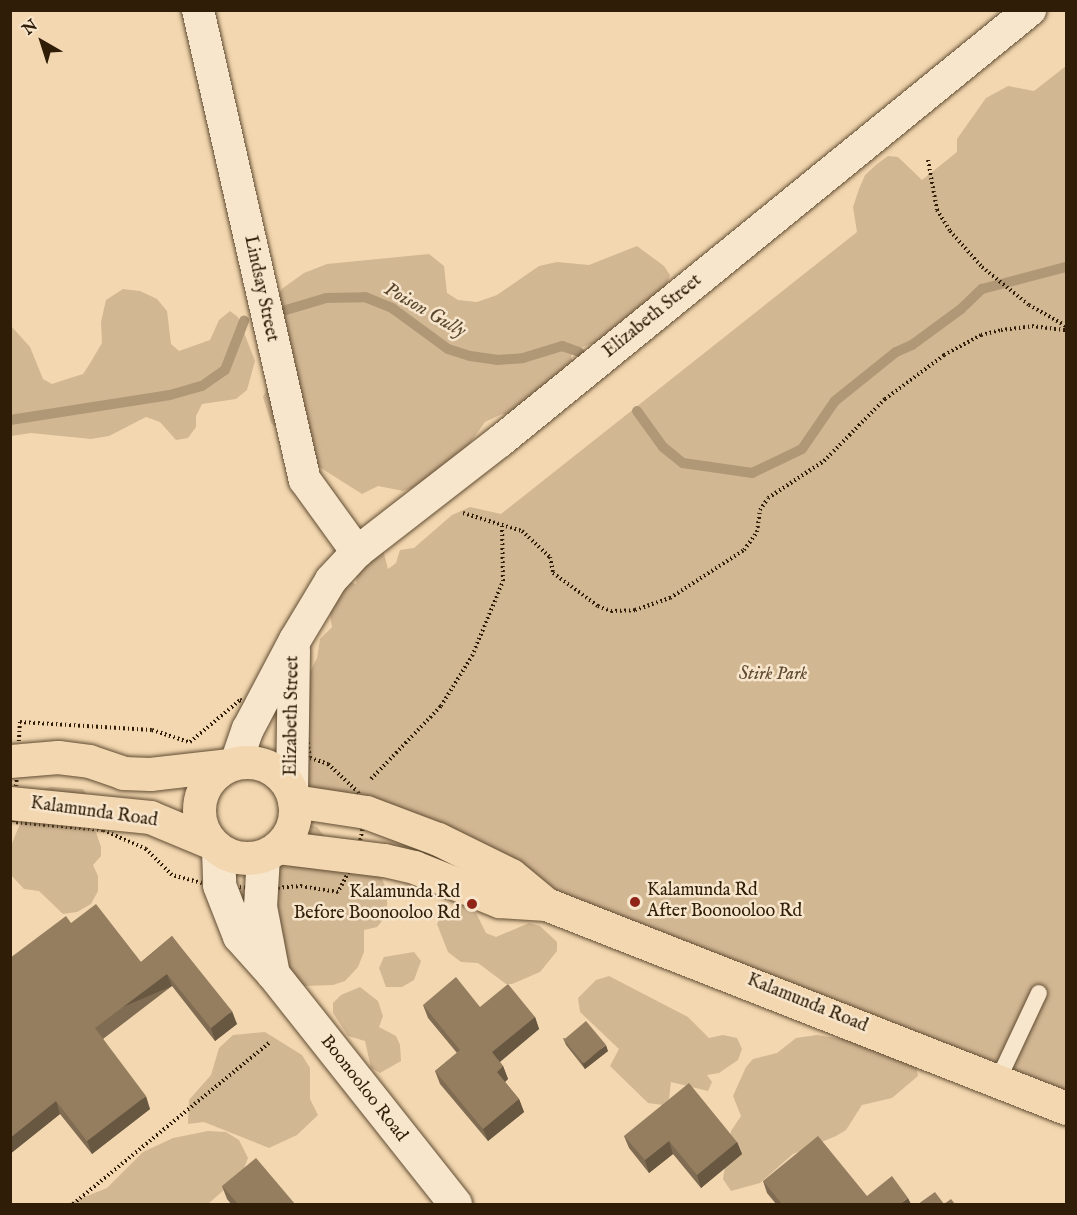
<!DOCTYPE html>
<style>
body{margin:0}
#map{position:relative;width:1077px;height:1215px;overflow:hidden;background:#f3d7b0;font-family:"IM FELL English",serif}
div>[style]{position:absolute}
.green>*{inset:0;background:#d2b793}
.stream>*{height:10px;margin:-5px;padding:0 5px;transform-origin:5px;border-radius:5px;background:#b09877}
.path>*{height:4px;margin-top:-2px;transform-origin:0;background:repeating-linear-gradient(90deg,#2f1d08 0 1.5px,transparent 0 4.5px)}
.roads{filter:drop-shadow(0 0 2px #604c32) drop-shadow(0 0 2px #604c32)}
.lane>*{height:16px;margin:-8px;padding:0 8px;transform-origin:8px;border-radius:8px;background:#f7e5cc}
.street>*{height:32px;margin:-16px;padding:0 16px;transform-origin:16px;border-radius:16px;background:#f7e5cc}
.secondary>*{height:33px;margin:-16.5px;padding:0 16.5px;transform-origin:16.5px;border-radius:16.5px;background:#f7e5cc}
.primary>*{height:33px;margin:-16.5px;padding:0 16.5px;transform-origin:16.5px;border-radius:16.5px;background:#f3d7b0}
.primary>.ring{margin:-16.5px;padding:0;box-sizing:content-box;background:none;border:33px solid #f3d7b0;border-radius:50%}
.wall>*{inset:0;background:#806c52}
.shaded-wall>*{inset:0;background:#685842;transform-origin:0 0}
.building>*{inset:0;background:#957e5f;transform-origin:0 0}
.dots>*{width:16px;height:16px;translate:-50% -50%;box-sizing:border-box;border:3px solid #f7e5cc;border-radius:50%}
span{translate:-50% -50%;white-space:nowrap;text-align:center;line-height:1.15;-webkit-text-stroke:5px #f7e5cc;paint-order:stroke}
.street-label{font-size:18px;color:#2f1d08}
.park-label{font-size:18px;color:#604b32;font-style:italic}
.poi-label{font-size:18px;color:#2f1d08}
.left{translate:0 -50%;text-align:left}
.right{translate:-100% -50%;text-align:right}
.water-label{font-size:20px;color:#5c482f;font-style:italic}
.frame{position:absolute;inset:0;border:12px solid #2f1d08;pointer-events:none}
.north{position:absolute;left:12px;top:12px;width:60px;height:60px;-webkit-text-stroke:4px #f7e5cc;paint-order:stroke;rotate:321deg;font-size:16px;font-weight:700;line-height:24px;text-align:center;color:#2f1d08}
.north::after{content:'';display:block;margin:auto;width:21px;height:27px;background:#2f1d08;clip-path:polygon(50% 0,100% 100%,50% 72%,0 100%)}
</style>
<div id="map">
<div class="green">
<i style="clip-path:polygon(1066px 66px,1066px 1108px,511px 875px,294px 801px,290px 712px,317px 658px,320px 639px,332px 627px,329px 608px,347px 581px,356px 584px,358px 568px,383px 550px,388px 569px,396px 563px,400px 550px,414px 548px,452px 515px,470px 507px,501px 514px,857px 232px,853px 207px,859px 189px,865px 175px,877px 164px,888px 156px,898px 157px,922px 180px,957px 152px,957px 139px,986px 98px,1008px 86px,1034px 91px)"></i>
<i style="clip-path:polygon(637px 246px,664px 266px,670px 275px,666px 288px,598px 342px,573px 350px,571px 357px,576px 370px,513px 416px,502px 414px,485px 422px,455px 464px,421px 485px,403px 491px,378px 486px,362px 494px,321px 468px,271px 423px,263px 397px,273px 377px,270px 306px,283px 288px,304px 273px,327px 264px,429px 254px,444px 266px,447px 293px,458px 300px,477px 302px,497px 295px,539px 266px,557px 262px,589px 265px)"></i>
<i style="clip-path:polygon(123px 289px,140px 291px,157px 299px,167px 311px,171px 344px,179px 351px,210px 340px,219px 320px,230px 311px,238px 317px,255px 361px,247px 390px,236px 399px,202px 404px,196px 416px,196px 427px,188px 438px,176px 440px,160px 422px,146px 417px,109px 436px,91px 439px,31px 433px,11px 436px,11px 326px,30px 347px,43px 379px,52px 384px,64px 380px,83px 374px,89px 365px,102px 343px,101px 322px,106px 300px)"></i>
<i style="clip-path:polygon(51px 787px,83px 789px,93px 805px,90px 829px,96px 832px,101px 847px,101px 856px,93px 865px,98px 876px,98px 891px,91px 904px,77px 912px,63px 914px,39px 891px,24px 889px,11px 875px,10px 848px,22px 819px,40px 790px)"></i>
<i style="clip-path:polygon(307px 824px,317px 827px,328px 841px,375px 864px,387px 890px,387px 915px,377px 927px,364px 930px,364px 952px,358px 967px,345px 981px,333px 985px,305px 986px,298px 981px,242px 919px,243px 896px,281px 835px,288px 827px)"></i>
<i style="clip-path:polygon(460px 905px,476px 913px,486px 933px,496px 937px,529px 923px,540px 926px,557px 942px,557px 951px,540px 972px,512px 984px,506px 984px,478px 963px,461px 962px,448px 952px,437px 924px,442px 914px)"></i>
<i style="clip-path:polygon(414px 952px,421px 961px,414px 980px,402px 987px,386px 987px,379px 968px,384px 957px)"></i>
<i style="clip-path:polygon(609px 976px,688px 1017px,709px 1038px,723px 1035px,737px 1038px,742px 1049px,738px 1060px,719px 1073px,707px 1075px,712px 1082px,708px 1091px,671px 1082px,669px 1099px,663px 1105px,648px 1103px,610px 1066px,619px 1049px,580px 1012px,578px 998px,596px 980px)"></i>
<i style="clip-path:polygon(360px 987px,378px 1001px,383px 1016px,379px 1027px,396px 1036px,400px 1045px,401px 1061px,380px 1073px,371px 1068px,365px 1041px,348px 1036px,333px 1013px,333px 1003px,341px 995px)"></i>
<i style="clip-path:polygon(265px 1032px,302px 1055px,310px 1068px,310px 1099px,318px 1115px,297px 1135px,269px 1148px,204px 1122px,188px 1124px,189px 1100px,211px 1075px,219px 1048px,233px 1035px)"></i>
<i style="clip-path:polygon(817px 1035px,841px 1039px,863px 1035px,913px 1053px,918px 1076px,892px 1098px,862px 1105px,846px 1130px,836px 1136px,793px 1154px,760px 1183px,731px 1191px,723px 1179px,731px 1131px,741px 1116px,733px 1096px,746px 1067px,753px 1059px,777px 1053px,796px 1038px)"></i>
<i style="clip-path:polygon(208px 1131px,226px 1132px,239px 1140px,248px 1158px,242px 1174px,208px 1204px,67px 1204px,107px 1188px,143px 1152px,173px 1138px)"></i>
</div>
<div class="stream">
<i style="left:286px;top:310px;width:42px;rotate:-16.7deg"></i>
<i style="left:326px;top:298px;width:39px;rotate:-1deg"></i>
<i style="left:365px;top:297px;width:29px;rotate:22deg"></i>
<i style="left:392px;top:308px;width:69px;rotate:36.2deg"></i>
<i style="left:448px;top:349px;width:23px;rotate:18deg"></i>
<i style="left:470px;top:356px;width:27px;rotate:8deg"></i>
<i style="left:497px;top:360px;width:26px;rotate:-4deg"></i>
<i style="left:523px;top:358px;width:41px;rotate:-17.1deg"></i>
<i style="left:562px;top:346px;width:18px;rotate:19deg"></i>
<i style="left:637px;top:411px;width:44px;rotate:54.2deg"></i>
<i style="left:663px;top:447px;width:26px;rotate:39deg"></i>
<i style="left:683px;top:463px;width:70px;rotate:8.2deg"></i>
<i style="left:752px;top:473px;width:55px;rotate:-25.6deg"></i>
<i style="left:802px;top:449px;width:58px;rotate:-55.5deg"></i>
<i style="left:835px;top:401px;width:78px;rotate:-38.8deg"></i>
<i style="left:896px;top:352px;width:17px;rotate:-24deg"></i>
<i style="left:912px;top:345px;width:61px;rotate:-36.3deg"></i>
<i style="left:961px;top:309px;width:29px;rotate:-44deg"></i>
<i style="left:982px;top:289px;width:87px;rotate:-14.7deg"></i>
<i style="left:10px;top:420px;width:162px;rotate:-8.9deg"></i>
<i style="left:170px;top:395px;width:33px;rotate:-16deg"></i>
<i style="left:202px;top:386px;width:28px;rotate:-35deg"></i>
<i style="left:225px;top:370px;width:53px;rotate:-68.8deg"></i>
</div>
<div class="path">
<i style="left:928px;top:160px;width:51px;rotate:79.8deg"></i>
<i style="left:937px;top:210px;width:25px;rotate:58deg"></i>
<i style="left:950px;top:231px;width:48px;rotate:48.4deg"></i>
<i style="left:982px;top:267px;width:60px;rotate:39deg"></i>
<i style="left:1029px;top:305px;width:43px;rotate:29.6deg"></i>
<i style="left:463px;top:513px;width:62px;rotate:17deg"></i>
<i style="left:522px;top:531px;width:38px;rotate:43deg"></i>
<i style="left:550px;top:557px;width:16px;rotate:79deg"></i>
<i style="left:553px;top:573px;width:56px;rotate:36.3deg"></i>
<i style="left:598px;top:606px;width:14px;rotate:21deg"></i>
<i style="left:611px;top:611px;width:24px;rotate:-2deg"></i>
<i style="left:635px;top:610px;width:37px;rotate:-19deg"></i>
<i style="left:670px;top:598px;width:88px;rotate:-33deg"></i>
<i style="left:744px;top:550px;width:22px;rotate:-54deg"></i>
<i style="left:757px;top:532px;width:22px;rotate:-82deg"></i>
<i style="left:760px;top:510px;width:14px;rotate:-56deg"></i>
<i style="left:768px;top:498px;width:67px;rotate:-33.5deg"></i>
<i style="left:824px;top:461px;width:87px;rotate:-45.5deg"></i>
<i style="left:885px;top:399px;width:74px;rotate:-36.7deg"></i>
<i style="left:944px;top:355px;width:42px;rotate:-28.4deg"></i>
<i style="left:981px;top:335px;width:21px;rotate:-14deg"></i>
<i style="left:1001px;top:330px;width:31px;rotate:-7deg"></i>
<i style="left:1032px;top:326px;width:34px;rotate:7deg"></i>
<i style="left:240px;top:700px;width:66px;rotate:14deg"></i>
<i style="left:304px;top:716px;width:42px;rotate:81.9deg"></i>
<i style="left:310px;top:758px;width:19px;rotate:18deg"></i>
<i style="left:328px;top:764px;width:41px;rotate:43deg"></i>
<i style="left:358px;top:792px;width:22px;rotate:68deg"></i>
<i style="left:366px;top:812px;width:45px;rotate:101.6deg"></i>
<i style="left:357px;top:856px;width:41px;rotate:117.8deg"></i>
<i style="left:338px;top:892px;width:36px;rotate:-171deg"></i>
<i style="left:302px;top:886px;width:43px;rotate:176deg"></i>
<i style="left:259px;top:889px;width:57px;rotate:-174deg"></i>
<i style="left:202px;top:883px;width:31px;rotate:-165deg"></i>
<i style="left:172px;top:875px;width:37px;rotate:-135deg"></i>
<i style="left:146px;top:849px;width:47px;rotate:-156.2deg"></i>
<i style="left:103px;top:830px;width:89px;rotate:-174.9deg"></i>
<i style="left:14px;top:822px;width:100px;rotate:-86.6deg"></i>
<i style="left:20px;top:722px;width:132px;rotate:3.5deg"></i>
<i style="left:152px;top:730px;width:40px;rotate:18deg"></i>
<i style="left:190px;top:742px;width:65px;rotate:-40deg"></i>
<i style="left:371px;top:779px;width:101px;rotate:-46.2deg"></i>
<i style="left:441px;top:706px;width:59px;rotate:-58.2deg"></i>
<i style="left:472px;top:656px;width:81px;rotate:-67.5deg"></i>
<i style="left:503px;top:581px;width:55px;rotate:-91deg"></i>
<i style="left:73px;top:1204px;width:255px;rotate:-39.4deg"></i>
</div>
<div class="roads">
<div class="lane">
<i style="left:998px;top:1080px;width:96px;rotate:-64.8deg"></i>
</div>
<div class="street">
<i style="left:198px;top:10px;width:482px;rotate:77.2deg"></i>
<i style="left:305px;top:480px;width:89px;rotate:54.2deg"></i>
<i style="left:236px;top:763px;width:36px;rotate:-71deg"></i>
<i style="left:248px;top:729px;width:101px;rotate:-62.2deg"></i>
<i style="left:295px;top:640px;width:70px;rotate:-59deg"></i>
<i style="left:331px;top:580px;width:38px;rotate:-47deg"></i>
<i style="left:357px;top:552px;width:180px;rotate:-37.8deg"></i>
<i style="left:499px;top:442px;width:685px;rotate:-39.13deg"></i>
<i style="left:292px;top:793px;width:143px;rotate:-89.2deg"></i>
</div>
<div class="secondary">
<i style="left:218px;top:849px;width:36px;rotate:88deg"></i>
<i style="left:219px;top:885px;width:55px;rotate:68.6deg"></i>
<i style="left:239px;top:936px;width:51px;rotate:48.2deg"></i>
<i style="left:273px;top:974px;width:293px;rotate:51.6deg"></i>
<i style="left:263px;top:856px;width:50px;rotate:93.4deg"></i>
<i style="left:260px;top:906px;width:69px;rotate:79.2deg"></i>
</div>
<div class="primary">
<i style="left:10px;top:761px;width:48px;rotate:-4.8deg"></i>
<i style="left:58px;top:757px;width:31px;rotate:7deg"></i>
<i style="left:89px;top:761px;width:36px;rotate:19deg"></i>
<i style="left:123px;top:773px;width:27px;rotate:2deg"></i>
<i style="left:150px;top:774px;width:80px;rotate:-6.5deg"></i>
<i class="ring" style="left:199px;top:762px;width:63px;height:63px"></i>
<i style="left:294px;top:801px;width:73px;rotate:8.7deg"></i>
<i style="left:366px;top:812px;width:77px;rotate:20.6deg"></i>
<i style="left:438px;top:839px;width:81px;rotate:26.3deg"></i>
<i style="left:511px;top:875px;width:45px;rotate:39.6deg"></i>
<i style="left:10px;top:803px;width:141px;rotate:5.7deg"></i>
<i style="left:150px;top:817px;width:65px;rotate:22.6deg"></i>
<i style="left:278px;top:847px;width:107px;rotate:7deg"></i>
<i style="left:384px;top:860px;width:31px;rotate:13deg"></i>
<i style="left:414px;top:867px;width:92px;rotate:21.8deg"></i>
<i style="left:499px;top:901px;width:47px;rotate:3.7deg"></i>
<i style="left:546px;top:904px;width:559px;rotate:21.42deg"></i>
</div>
</div>
<div class="wall">
<i style="clip-path:polygon(71px 923px,141px 962px,172px 936px,237px 1024px,215px 1041px,172px 986px,103px 1039px,150px 1109px,92px 1154px,60px 1114px,10px 1154px,10px 958px)"></i>
<i style="clip-path:polygon(423px 1005px,480px 1007px,535px 1017px,539px 1029px,500px 1062px,503px 1066px,508px 1079px,505px 1082px,519px 1099px,524px 1112px,488px 1141px,440px 1084px,435px 1071px,457px 1053px,428px 1018px)"></i>
<i style="clip-path:polygon(563px 1038px,608px 1051px,585px 1069px,566px 1045px)"></i>
<i style="clip-path:polygon(624px 1136px,737px 1142px,742px 1154px,701px 1188px,673px 1154px,649px 1173px,629px 1148px)"></i>
<i style="clip-path:polygon(763px 1181px,867px 1196px,911px 1204px,776px 1204px,767px 1193px)"></i>
<i style="clip-path:polygon(222px 1186px,295px 1204px,231px 1204px,227px 1199px)"></i>
</div>
<div class="shaded-wall">
<i style="left:167px;top:974px;width:13px;height:90px;rotate:67deg"></i>
<i style="clip-path:polygon(232px 1011px,237px 1024px,215px 1041px,211px 1028px)"></i>
<i style="clip-path:polygon(535px 1017px,539px 1029px,496px 1065px,492px 1052px)"></i>
<i style="clip-path:polygon(606px 1045px,608px 1051px,585px 1069px,582px 1063px)"></i>
<i style="clip-path:polygon(503px 1066px,508px 1079px,501px 1085px,497px 1072px)"></i>
<i style="clip-path:polygon(146px 1096px,150px 1109px,92px 1154px,87px 1141px)"></i>
<i style="clip-path:polygon(519px 1099px,524px 1112px,488px 1141px,483px 1129px)"></i>
<i style="clip-path:polygon(56px 1101px,60px 1114px,10px 1154px,10px 1138px)"></i>
<i style="clip-path:polygon(669px 1141px,673px 1154px,649px 1173px,645px 1160px)"></i>
<i style="clip-path:polygon(737px 1142px,742px 1154px,701px 1188px,697px 1175px)"></i>
<i style="clip-path:polygon(908px 1198px,911px 1204px,900px 1204px)"></i>
</div>
<div class="building">
<i style="clip-path:polygon(96px 904px,141px 962px,172px 936px,232px 1011px,211px 1028px,167px 974px,95px 1028px,146px 1096px,87px 1141px,56px 1101px,10px 1138px,10px 958px,66px 916px,71px 923px)"></i>
<i style="clip-path:polygon(456px 977px,480px 1007px,508px 984px,535px 1017px,492px 1052px,503px 1066px,497px 1072px,519px 1099px,483px 1129px,435px 1071px,460px 1050px,423px 1005px)"></i>
<i style="left:586px;top:1021px;width:31px;height:29px;rotate:50deg"></i>
<i style="clip-path:polygon(689px 1083px,737px 1142px,697px 1175px,669px 1141px,645px 1160px,624px 1136px)"></i>
<i style="clip-path:polygon(818px 1136px,867px 1196px,892px 1176px,908px 1198px,900px 1204px,782px 1204px,763px 1181px)"></i>
<i style="clip-path:polygon(256px 1158px,295px 1204px,238px 1204px,222px 1186px)"></i>
<i style="clip-path:polygon(935px 1192px,944px 1204px,951px 1199px,955px 1204px,918px 1204px)"></i>
</div>
<div class="dots">
<i style="left:635px;top:902px;background:#8f2418"></i>
<i style="left:472px;top:904px;background:#8f2418"></i>
</div>
<div class="street-label">
<span style="left:260px;top:289px;rotate:78deg">Lindsay Street</span>
<span style="left:653px;top:317px;rotate:-39deg">Elizabeth Street</span>
<span style="left:293px;top:716px;rotate:-89deg">Elizabeth Street</span>
<span style="left:94px;top:813px;rotate:8deg">Kalamunda Road</span>
<span style="left:807px;top:1004px;rotate:22deg">Kalamunda Road</span>
<span style="left:363px;top:1089px;rotate:52deg">Boonooloo Road</span>
</div>
<div class="park-label">
<span style="left:773px;top:675px">Stirk Park</span>
</div>
<div class="poi-label">
<span class="left" style="left:647px;top:902px">Kalamunda Rd<br>After Boonooloo Rd</span>
<span class="right" style="left:460px;top:904px">Kalamunda Rd<br>Before Boonooloo Rd</span>
</div>
<div class="water-label">
<span style="left:425px;top:310px;rotate:30deg">Poison Gully</span>
</div>
<div class="frame"></div>
<div class="north">N</div>
</div>
